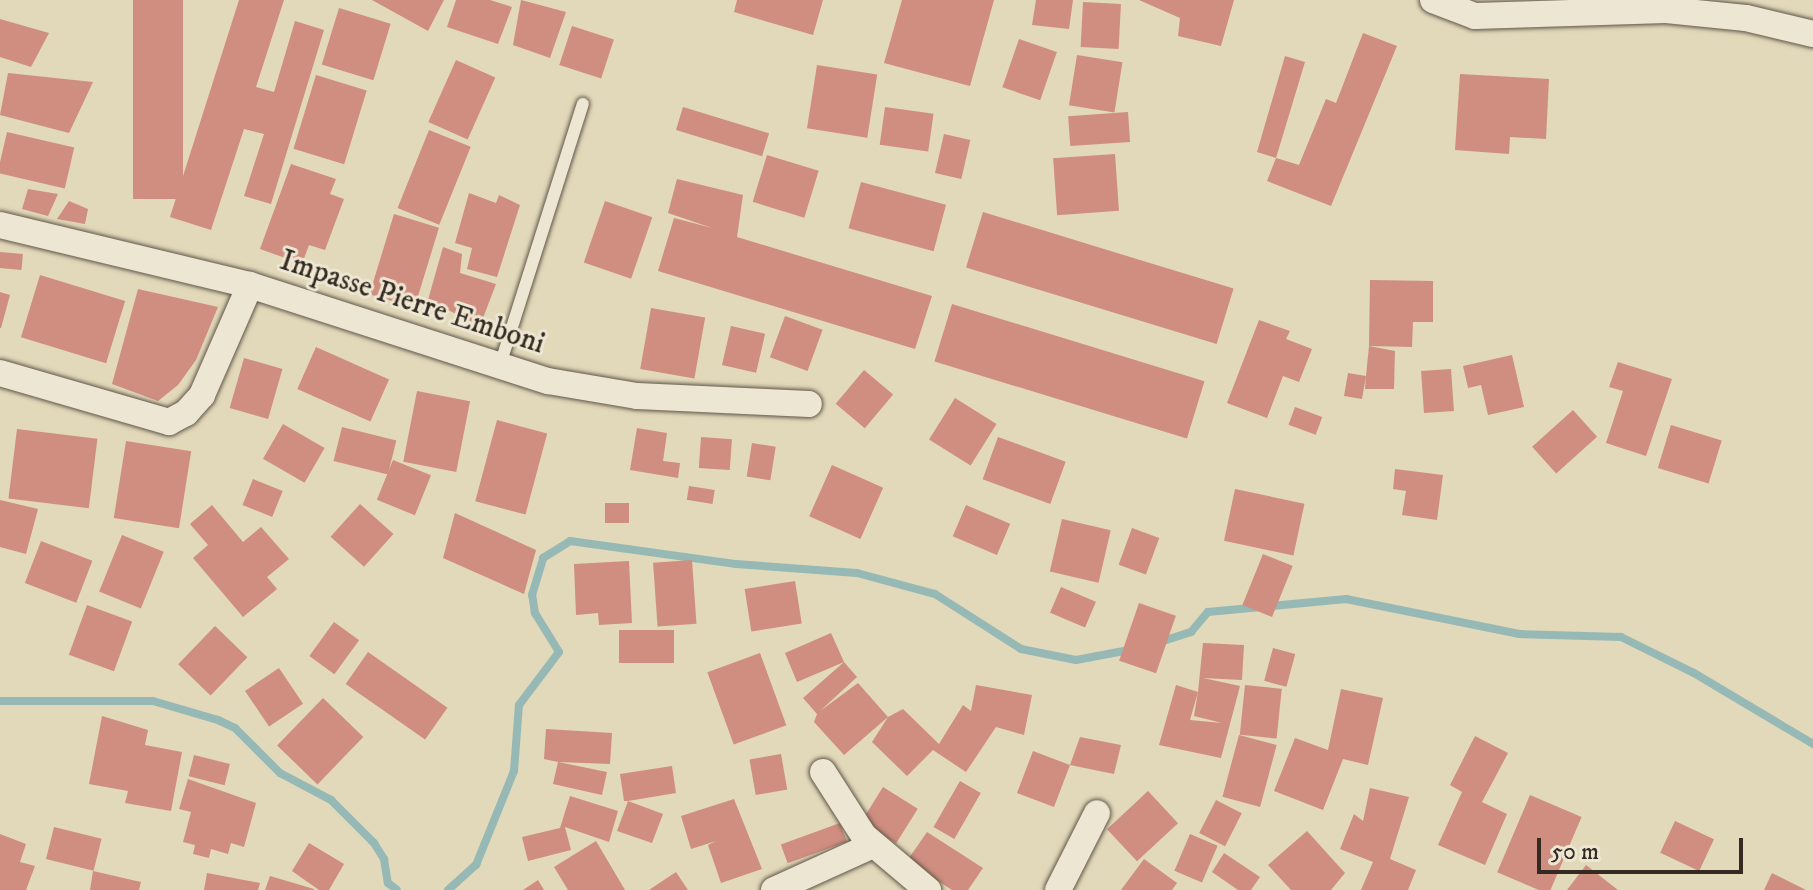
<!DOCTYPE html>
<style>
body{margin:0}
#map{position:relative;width:1813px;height:890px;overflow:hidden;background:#e2d8ba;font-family:"IM FELL DW Pica",serif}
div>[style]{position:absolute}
.stream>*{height:8px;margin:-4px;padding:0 4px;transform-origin:4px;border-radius:4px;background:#96b9b6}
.building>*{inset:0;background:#cf8e80;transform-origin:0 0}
.roads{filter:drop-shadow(0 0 2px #605648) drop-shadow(0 0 2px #605648)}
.service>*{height:12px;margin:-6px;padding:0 6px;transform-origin:6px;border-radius:6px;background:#ece6d2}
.minor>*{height:26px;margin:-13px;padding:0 13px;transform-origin:13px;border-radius:13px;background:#ece6d2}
span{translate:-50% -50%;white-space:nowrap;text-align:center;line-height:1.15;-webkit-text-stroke:6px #ece6d2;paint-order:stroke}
.street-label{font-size:30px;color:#342a22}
.scale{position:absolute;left:1537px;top:838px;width:206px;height:36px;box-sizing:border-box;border:4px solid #342a22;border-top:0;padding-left:10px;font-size:24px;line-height:28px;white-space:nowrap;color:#342a22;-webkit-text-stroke:6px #ece6d2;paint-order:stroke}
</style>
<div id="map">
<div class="stream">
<i style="left:1157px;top:643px;width:36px;rotate:-18deg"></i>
<i style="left:1191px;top:632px;width:26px;rotate:-50deg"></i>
<i style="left:1208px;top:612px;width:139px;rotate:-5.4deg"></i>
<i style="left:1346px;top:599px;width:177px;rotate:11.4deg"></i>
<i style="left:1519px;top:634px;width:102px;rotate:1.7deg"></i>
<i style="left:1621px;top:637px;width:81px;rotate:26.3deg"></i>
<i style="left:1694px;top:673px;width:139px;rotate:30.8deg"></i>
<i style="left:0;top:701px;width:153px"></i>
<i style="left:153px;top:701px;width:68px;rotate:16.3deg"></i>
<i style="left:218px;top:720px;width:19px;rotate:25deg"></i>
<i style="left:235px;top:728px;width:64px;rotate:45deg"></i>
<i style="left:280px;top:773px;width:58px;rotate:27.9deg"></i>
<i style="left:331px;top:800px;width:61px;rotate:45deg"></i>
<i style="left:374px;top:843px;width:19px;rotate:58deg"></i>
<i style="left:384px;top:859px;width:24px;rotate:81deg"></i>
<i style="left:388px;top:883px;width:11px;rotate:38deg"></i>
<i style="left:448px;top:890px;width:38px;rotate:-42deg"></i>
<i style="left:476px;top:865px;width:101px;rotate:-68deg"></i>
<i style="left:514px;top:771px;width:66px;rotate:-85.7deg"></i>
<i style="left:519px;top:705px;width:66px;rotate:-53deg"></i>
<i style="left:559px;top:652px;width:46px;rotate:-121.6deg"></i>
<i style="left:535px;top:613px;width:18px;rotate:-99deg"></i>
<i style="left:532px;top:595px;width:39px;rotate:-73deg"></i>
<i style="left:543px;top:558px;width:32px;rotate:-32deg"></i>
<i style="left:570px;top:541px;width:168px;rotate:7.9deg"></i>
<i style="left:736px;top:564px;width:121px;rotate:4.3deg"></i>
<i style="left:857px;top:573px;width:81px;rotate:15.1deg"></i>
<i style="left:935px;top:594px;width:102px;rotate:32.6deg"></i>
<i style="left:1021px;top:649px;width:56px;rotate:11.3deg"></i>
<i style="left:1076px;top:660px;width:54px;rotate:-10.7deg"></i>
</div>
<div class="building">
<i style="left:133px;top:0;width:50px;height:199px"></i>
<i style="clip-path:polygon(239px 0,284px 0,256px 87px,274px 92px,295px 21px,324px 30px,271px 204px,244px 196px,264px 134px,244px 129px,211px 230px,170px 217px)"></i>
<i style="clip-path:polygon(372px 0,444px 0,428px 31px)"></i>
<i style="clip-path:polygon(456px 0,490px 0,512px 7px,498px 44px,447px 27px)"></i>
<i style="clip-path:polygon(521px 0,566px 12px,550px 58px,513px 45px)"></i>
<i style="clip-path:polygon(737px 0,823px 0,813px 35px,734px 12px)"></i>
<i style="clip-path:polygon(902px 0,994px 0,970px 86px,884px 63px)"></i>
<i style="clip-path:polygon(1036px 0,1073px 0,1069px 29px,1032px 25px)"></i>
<i style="clip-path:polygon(1139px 0,1234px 0,1221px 46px,1178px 36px,1180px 18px)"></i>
<i style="left:1083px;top:2px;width:38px;height:45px;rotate:3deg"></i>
<i style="left:339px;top:8px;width:54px;height:59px;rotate:17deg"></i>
<i style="clip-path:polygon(0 19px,49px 33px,31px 67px,0 57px)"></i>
<i style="left:572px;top:26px;width:44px;height:41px;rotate:18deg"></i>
<i style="clip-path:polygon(1363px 33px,1397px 46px,1331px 206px,1267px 181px,1276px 158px,1257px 152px,1285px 56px,1305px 62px,1276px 158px,1299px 165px,1326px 99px,1336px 103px)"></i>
<i style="left:1019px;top:39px;width:40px;height:51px;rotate:19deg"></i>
<i style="left:1077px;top:55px;width:46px;height:51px;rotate:9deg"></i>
<i style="left:456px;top:60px;width:43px;height:68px;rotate:24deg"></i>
<i style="left:817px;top:65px;width:61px;height:64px;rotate:9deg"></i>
<i style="clip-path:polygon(8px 73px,93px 82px,69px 133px,0 115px)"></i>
<i style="clip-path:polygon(1460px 74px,1549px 79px,1546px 139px,1510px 137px,1509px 154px,1455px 150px)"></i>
<i style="left:316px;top:75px;width:53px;height:77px;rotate:17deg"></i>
<i style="left:683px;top:107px;width:90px;height:24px;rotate:17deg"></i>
<i style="left:885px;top:107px;width:49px;height:38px;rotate:8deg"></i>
<i style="left:1128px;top:112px;width:30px;height:60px;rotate:86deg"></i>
<i style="left:429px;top:130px;width:45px;height:84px;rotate:22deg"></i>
<i style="left:7px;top:132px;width:69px;height:42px;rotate:13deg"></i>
<i style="left:944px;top:134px;width:27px;height:40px;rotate:13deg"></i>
<i style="left:1115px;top:154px;width:57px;height:62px;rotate:86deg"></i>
<i style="left:767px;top:155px;width:54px;height:49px;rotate:17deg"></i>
<i style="clip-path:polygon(291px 164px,336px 179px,330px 194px,344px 199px,325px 250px,309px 245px,302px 264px,260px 249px)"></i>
<i style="clip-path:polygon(677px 179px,743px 195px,737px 237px,932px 296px,915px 349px,658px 271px,674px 218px,712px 228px,668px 213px)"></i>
<i style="left:861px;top:182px;width:88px;height:48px;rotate:15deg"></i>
<i style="clip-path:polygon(28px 189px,58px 194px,48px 216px,22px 209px)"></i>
<i style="clip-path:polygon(469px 193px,496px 203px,499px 195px,520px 205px,497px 277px,467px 269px,472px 248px,455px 243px)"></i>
<i style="clip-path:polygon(69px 201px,88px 209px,85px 224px,57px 219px)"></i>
<i style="left:605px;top:201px;width:50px;height:65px;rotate:19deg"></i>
<i style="left:983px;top:212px;width:262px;height:58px;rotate:17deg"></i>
<i style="left:394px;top:214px;width:47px;height:84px;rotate:17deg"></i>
<i style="clip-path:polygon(443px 247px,462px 254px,460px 273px,496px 284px,480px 326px,428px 300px)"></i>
<i style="left:0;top:252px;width:23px;height:16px;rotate:5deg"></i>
<i style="left:40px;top:275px;width:89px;height:65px;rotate:17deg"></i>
<i style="clip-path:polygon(1370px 280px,1433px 281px,1433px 322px,1413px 322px,1412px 347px,1369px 346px)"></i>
<i style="clip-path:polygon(138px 289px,218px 307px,196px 360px,178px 385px,158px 401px,112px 384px)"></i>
<i style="clip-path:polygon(0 292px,10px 295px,1px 328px,0 328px)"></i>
<i style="left:952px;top:304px;width:264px;height:60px;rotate:17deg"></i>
<i style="left:651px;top:308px;width:55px;height:62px;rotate:10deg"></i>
<i style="left:785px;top:316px;width:40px;height:44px;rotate:20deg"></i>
<i style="clip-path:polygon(1259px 320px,1290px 331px,1286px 339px,1312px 349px,1299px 382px,1283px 376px,1267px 418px,1227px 403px)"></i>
<i style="left:731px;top:326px;width:35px;height:40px;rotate:13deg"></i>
<i style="clip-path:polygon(1369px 346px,1395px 351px,1394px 389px,1365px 389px,1366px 376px,1362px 399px,1344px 396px,1348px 373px,1366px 376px)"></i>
<i style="left:316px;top:347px;width:80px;height:46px;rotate:24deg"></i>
<i style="clip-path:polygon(1512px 355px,1524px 407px,1488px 415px,1481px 385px,1468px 388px,1463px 366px)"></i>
<i style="left:244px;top:358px;width:40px;height:52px;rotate:16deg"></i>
<i style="clip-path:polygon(1618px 362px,1672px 379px,1646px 456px,1606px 443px,1623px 391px,1609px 387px)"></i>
<i style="left:1451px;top:369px;width:42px;height:30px;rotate:86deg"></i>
<i style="left:864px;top:370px;width:38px;height:44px;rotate:40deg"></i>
<i style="left:417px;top:391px;width:54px;height:72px;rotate:11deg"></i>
<i style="left:955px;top:398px;width:49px;height:49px;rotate:32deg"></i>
<i style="left:1295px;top:407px;width:29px;height:19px;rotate:20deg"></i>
<i style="left:1573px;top:410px;width:36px;height:55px;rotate:48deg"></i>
<i style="left:497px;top:420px;width:52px;height:84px;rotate:15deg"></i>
<i style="left:283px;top:424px;width:48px;height:40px;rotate:30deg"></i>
<i style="left:1671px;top:425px;width:53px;height:45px;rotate:17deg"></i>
<i style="left:342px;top:427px;width:56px;height:35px;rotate:14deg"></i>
<i style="clip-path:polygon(637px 428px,667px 433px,663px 461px,680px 463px,678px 478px,630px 470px)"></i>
<i style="left:17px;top:429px;width:81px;height:70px;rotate:7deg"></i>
<i style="left:701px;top:437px;width:31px;height:31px;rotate:4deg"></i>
<i style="left:998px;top:437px;width:72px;height:45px;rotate:20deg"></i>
<i style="left:126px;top:441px;width:66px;height:78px;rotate:9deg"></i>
<i style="left:752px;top:443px;width:24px;height:34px;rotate:9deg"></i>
<i style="left:393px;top:460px;width:41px;height:43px;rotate:22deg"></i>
<i style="left:832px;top:465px;width:56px;height:56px;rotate:24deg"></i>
<i style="clip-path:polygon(1395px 469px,1443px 475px,1437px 520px,1402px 515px,1406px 491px,1393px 489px)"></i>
<i style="left:253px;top:479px;width:32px;height:28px;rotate:22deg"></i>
<i style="left:689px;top:486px;width:26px;height:14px;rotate:9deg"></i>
<i style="left:1235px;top:489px;width:71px;height:53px;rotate:12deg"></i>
<i style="clip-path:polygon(0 500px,38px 509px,26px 554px,0 547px)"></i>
<i style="left:605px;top:503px;width:24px;height:20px"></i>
<i style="left:360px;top:504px;width:45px;height:44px;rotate:42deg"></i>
<i style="clip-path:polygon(212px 505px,243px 542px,261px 527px,289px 559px,267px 577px,277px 589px,243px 617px,193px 558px,208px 545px,190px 524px)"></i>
<i style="left:966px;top:505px;width:48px;height:34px;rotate:23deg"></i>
<i style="clip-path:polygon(455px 513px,536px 550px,524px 594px,443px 558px)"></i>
<i style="left:1062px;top:519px;width:50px;height:54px;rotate:13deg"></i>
<i style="left:1132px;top:528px;width:29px;height:39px;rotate:20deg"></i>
<i style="left:122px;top:535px;width:45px;height:61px;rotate:22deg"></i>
<i style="left:41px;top:541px;width:55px;height:45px;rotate:21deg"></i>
<i style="left:1263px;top:554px;width:32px;height:55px;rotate:22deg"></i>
<i style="left:692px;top:560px;width:64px;height:39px;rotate:86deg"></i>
<i style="clip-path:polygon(629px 561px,632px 623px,599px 625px,598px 613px,576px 615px,574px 564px)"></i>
<i style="left:795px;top:581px;width:43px;height:51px;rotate:81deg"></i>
<i style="left:1061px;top:587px;width:38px;height:28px;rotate:23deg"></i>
<i style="left:1139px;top:603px;width:39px;height:61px;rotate:19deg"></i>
<i style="left:87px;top:605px;width:48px;height:53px;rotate:20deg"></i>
<i style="left:334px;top:622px;width:31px;height:42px;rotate:36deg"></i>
<i style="left:215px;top:626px;width:45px;height:53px;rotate:44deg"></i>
<i style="left:619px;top:630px;width:55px;height:33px"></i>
<i style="clip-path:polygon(831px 633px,844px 662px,857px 677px,820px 711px,858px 683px,888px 717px,903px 709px,939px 744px,963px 705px,971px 711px,976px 685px,1032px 695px,1024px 735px,996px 727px,966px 772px,933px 750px,907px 776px,872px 742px,888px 717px,844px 755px,814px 722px,817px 714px,803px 698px,844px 662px,797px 682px,785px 653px)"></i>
<i style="clip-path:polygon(evenodd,1203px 643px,1244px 645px,1242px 680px,1203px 678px,1240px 686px,1221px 758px,1159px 745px,1176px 685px,1198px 692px,1203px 643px,1198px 692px,1194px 716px,1222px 723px,1190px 720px,1198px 692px)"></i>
<i style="left:1273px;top:648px;width:23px;height:34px;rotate:15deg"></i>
<i style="left:368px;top:652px;width:97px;height:39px;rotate:35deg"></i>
<i style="left:760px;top:653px;width:77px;height:56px;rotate:70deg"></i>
<i style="left:279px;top:668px;width:43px;height:41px;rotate:56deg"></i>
<i style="left:1245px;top:685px;width:37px;height:50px;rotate:6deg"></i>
<i style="clip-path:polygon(1341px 689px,1383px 698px,1368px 765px,1343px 759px,1323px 810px,1274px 791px,1295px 738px,1328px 750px)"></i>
<i style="left:323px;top:698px;width:56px;height:66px;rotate:44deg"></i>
<i style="clip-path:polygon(102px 716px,148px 730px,145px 745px,182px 752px,171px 811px,125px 803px,128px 791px,89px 784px)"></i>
<i style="clip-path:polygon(546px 729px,612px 733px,610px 764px,558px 762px,607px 772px,602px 795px,553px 784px,558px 762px,544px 759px)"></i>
<i style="left:1239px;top:735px;width:39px;height:64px;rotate:15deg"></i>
<i style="clip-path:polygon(1475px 736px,1508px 753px,1482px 802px,1507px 814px,1485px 865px,1438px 845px,1462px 792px,1450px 785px)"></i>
<i style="clip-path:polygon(1080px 737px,1121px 745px,1114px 774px,1070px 765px,1054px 807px,1017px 793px,1033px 751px,1070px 765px)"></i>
<i style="left:781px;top:754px;width:36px;height:32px;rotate:80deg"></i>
<i style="left:194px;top:755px;width:37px;height:22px;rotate:14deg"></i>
<i style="clip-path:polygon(672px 766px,676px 793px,628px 801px,663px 814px,652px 843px,617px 831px,628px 801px,624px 801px,620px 774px)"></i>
<i style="clip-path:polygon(188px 779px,256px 803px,244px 847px,231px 843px,228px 854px,211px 849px,209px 858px,193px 854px,195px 845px,183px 842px,191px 812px,179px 809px)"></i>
<i style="left:960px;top:781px;width:24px;height:53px;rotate:30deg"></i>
<i style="left:883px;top:787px;width:41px;height:41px;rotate:32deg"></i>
<i style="clip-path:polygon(1370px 788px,1409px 797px,1390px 859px,1416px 870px,1408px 890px,1361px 890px,1373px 862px,1340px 849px,1354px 814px,1363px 821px)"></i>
<i style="left:1148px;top:791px;width:44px;height:56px;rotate:47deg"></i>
<i style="left:1530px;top:795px;width:56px;height:84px;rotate:23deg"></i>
<i style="clip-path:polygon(570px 796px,618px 811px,609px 842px,565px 827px,571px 850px,528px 861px,522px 837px,560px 828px)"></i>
<i style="clip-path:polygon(734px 799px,762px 869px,721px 883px,708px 845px,716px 841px,691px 849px,681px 816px)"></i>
<i style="left:1216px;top:800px;width:29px;height:37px;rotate:27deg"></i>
<i style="left:1675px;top:821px;width:43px;height:35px;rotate:25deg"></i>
<i style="left:840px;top:823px;width:20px;height:63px;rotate:70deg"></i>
<i style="left:54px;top:827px;width:49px;height:33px;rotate:14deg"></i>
<i style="clip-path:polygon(1307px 831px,1345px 873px,1331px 890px,1291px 890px,1268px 865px)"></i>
<i style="clip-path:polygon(927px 832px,983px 868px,968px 890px,952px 890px,907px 861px)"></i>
<i style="clip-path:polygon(0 834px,26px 844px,20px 862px,35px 866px,26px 890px,0 890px)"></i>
<i style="left:1190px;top:834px;width:30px;height:40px;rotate:23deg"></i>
<i style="clip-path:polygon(596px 841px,625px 890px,568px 890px,554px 867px)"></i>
<i style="clip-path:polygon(309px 843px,344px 864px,329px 890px,319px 890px,292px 871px)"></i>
<i style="clip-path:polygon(1224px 853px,1260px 877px,1251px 890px,1238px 890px,1212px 872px)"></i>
<i style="clip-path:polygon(1144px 859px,1177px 883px,1172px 890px,1121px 890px)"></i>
<i style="clip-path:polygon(1586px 865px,1618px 890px,1567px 890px)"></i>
<i style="clip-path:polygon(93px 871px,141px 882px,139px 890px,90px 890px)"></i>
<i style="clip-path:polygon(676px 872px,688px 890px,649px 890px)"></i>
<i style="clip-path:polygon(207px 873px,260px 883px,258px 890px,204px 890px)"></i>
<i style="clip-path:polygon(1772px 873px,1806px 890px,1764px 890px)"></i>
<i style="clip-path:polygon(270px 876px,314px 889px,314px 890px,265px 890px)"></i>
<i style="clip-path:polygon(538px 880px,544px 890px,523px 890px)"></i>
</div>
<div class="roads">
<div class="service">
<i style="left:500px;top:365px;width:274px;rotate:-72.4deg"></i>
</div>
<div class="minor">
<i style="left:1433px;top:0;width:45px;rotate:20.9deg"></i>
<i style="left:1475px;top:16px;width:191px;rotate:-1.8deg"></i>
<i style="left:1666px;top:10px;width:80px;rotate:5.7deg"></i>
<i style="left:1746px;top:18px;width:69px;rotate:13.4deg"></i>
<i style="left:0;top:225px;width:257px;rotate:13.5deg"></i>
<i style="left:250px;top:285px;width:313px;rotate:17.9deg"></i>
<i style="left:548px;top:381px;width:90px;rotate:9.6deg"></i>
<i style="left:637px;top:396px;width:172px;rotate:2.7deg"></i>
<i style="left:0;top:373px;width:176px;rotate:16.2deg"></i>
<i style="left:169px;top:422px;width:19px;rotate:-28deg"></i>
<i style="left:186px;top:413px;width:24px;rotate:-48deg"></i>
<i style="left:202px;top:395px;width:120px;rotate:-66.4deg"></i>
<i style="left:823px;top:772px;width:76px;rotate:57.4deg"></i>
<i style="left:864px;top:836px;width:84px;rotate:40.2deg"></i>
<i style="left:774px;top:890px;width:109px;rotate:-24.4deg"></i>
<i style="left:1058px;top:890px;width:86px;rotate:-63.1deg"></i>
</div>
</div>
<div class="street-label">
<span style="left:412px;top:303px;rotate:18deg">Impasse Pierre Emboni</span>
</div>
<div class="scale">50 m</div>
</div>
